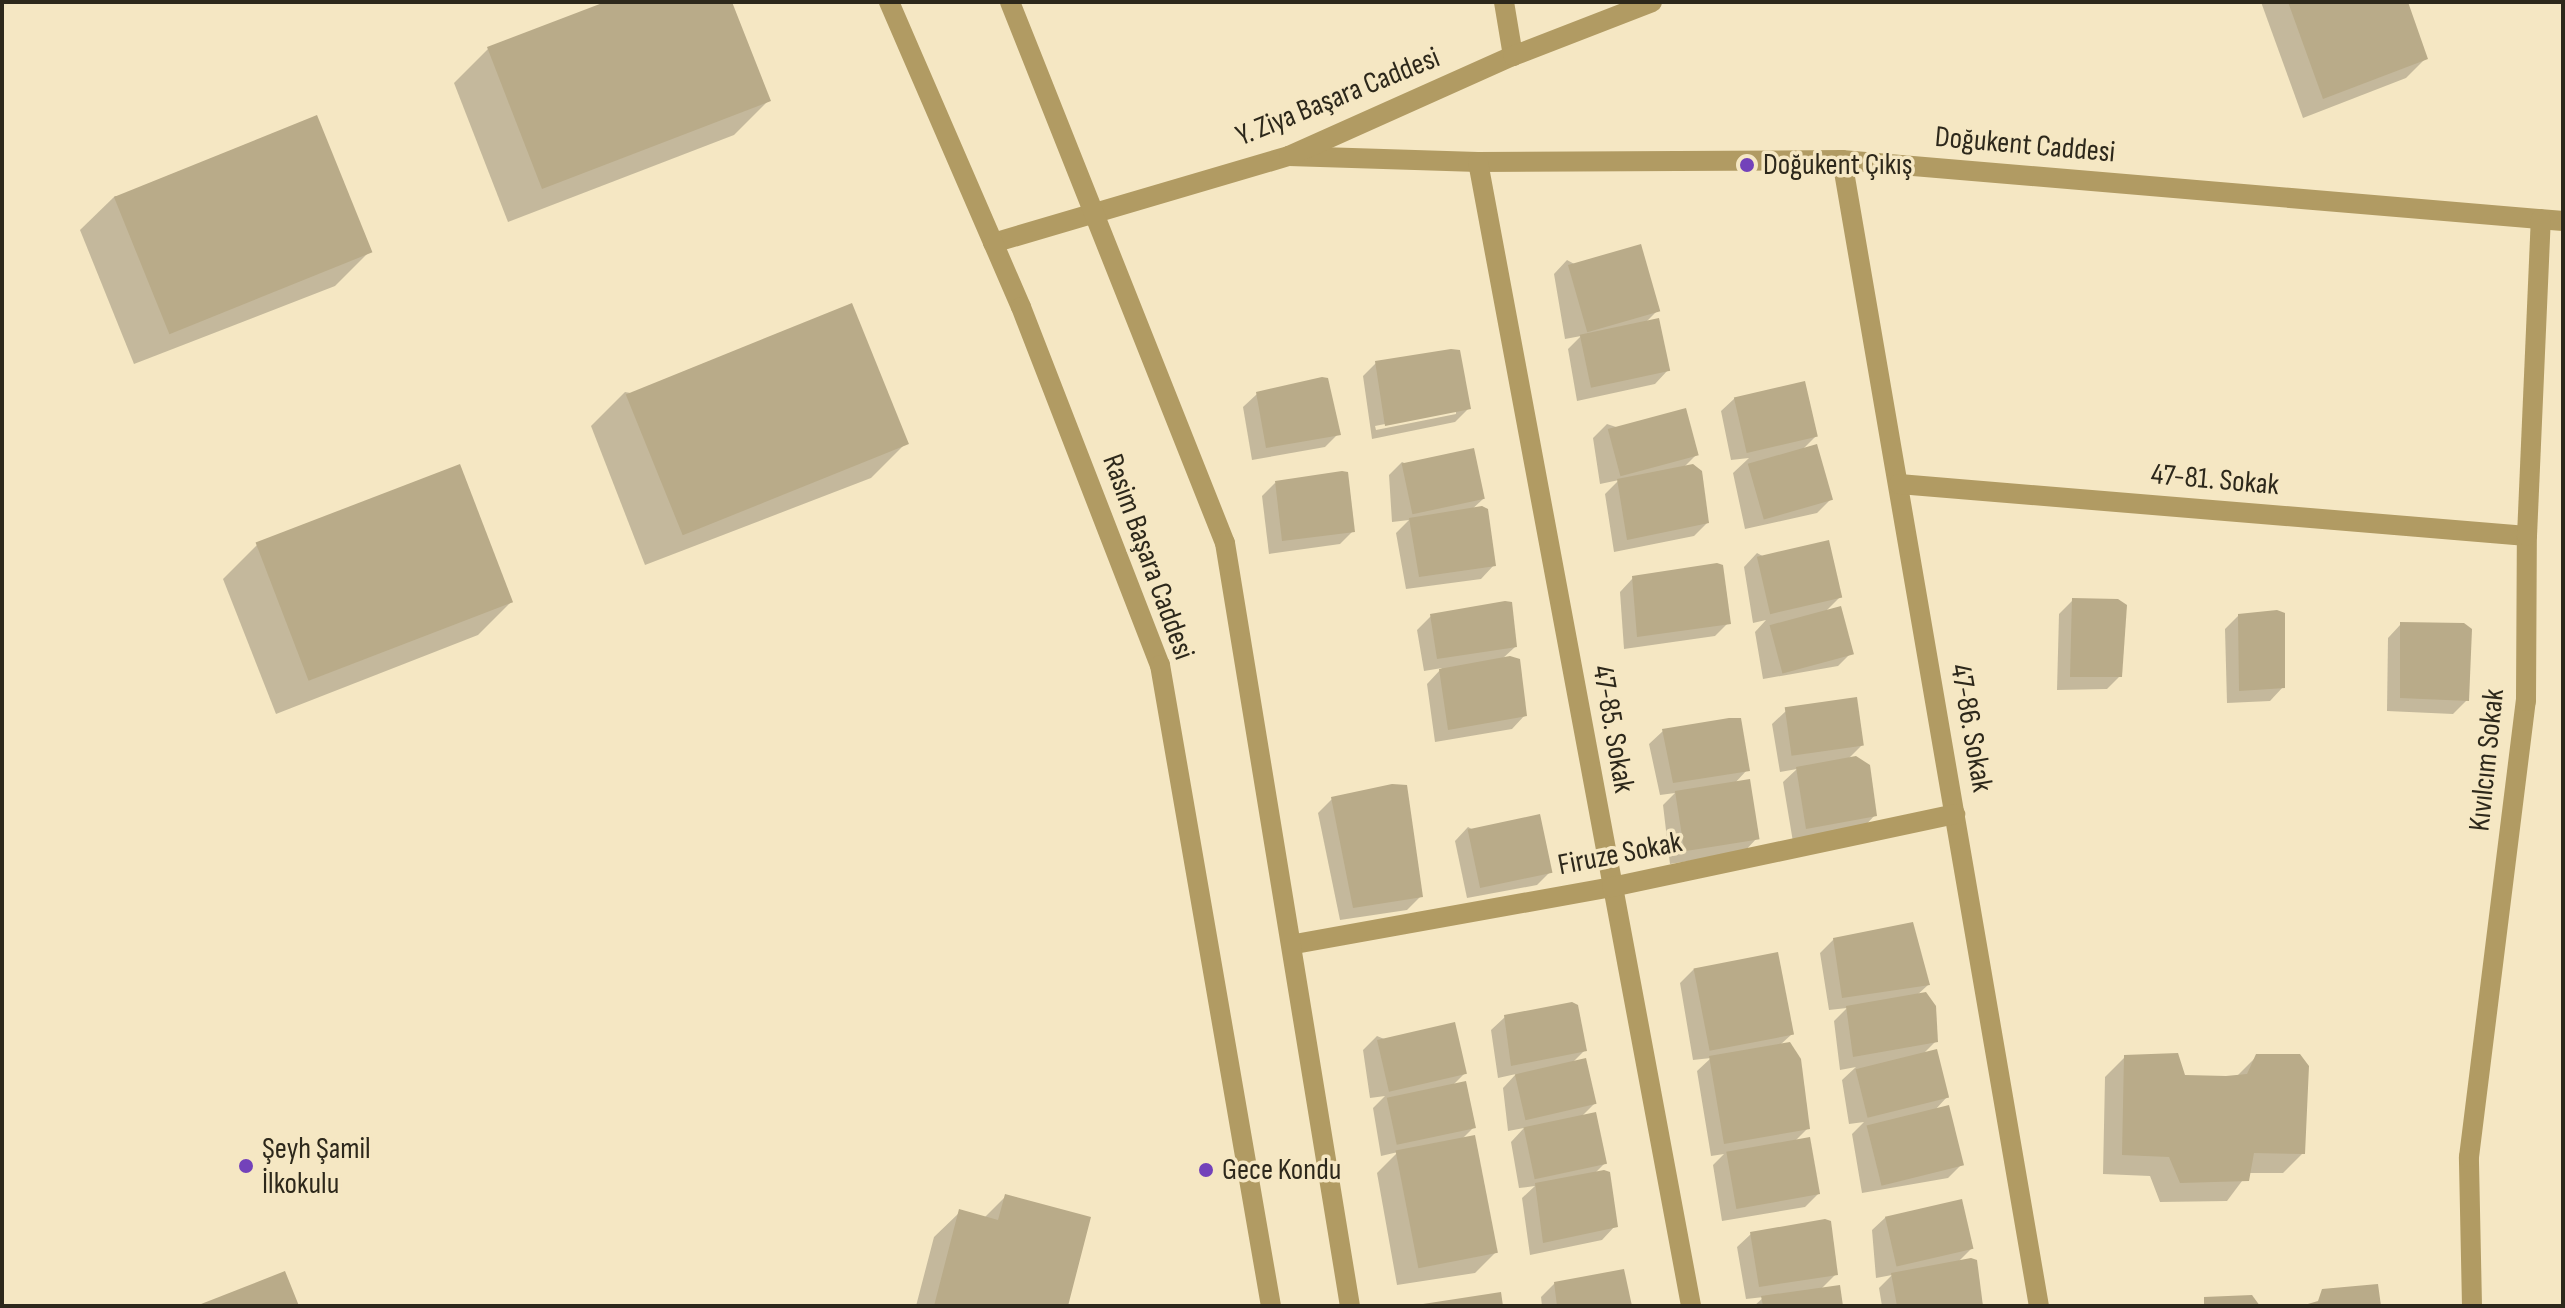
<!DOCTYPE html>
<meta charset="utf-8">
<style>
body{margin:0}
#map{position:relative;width:2565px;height:1308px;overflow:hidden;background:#f5e7c3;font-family:"Sofia Sans Condensed",sans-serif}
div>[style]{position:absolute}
.shadow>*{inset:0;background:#0003}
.building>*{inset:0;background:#b9ab89;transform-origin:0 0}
.minor>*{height:20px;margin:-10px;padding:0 10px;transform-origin:10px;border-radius:10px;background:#b19b63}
.tertiary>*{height:20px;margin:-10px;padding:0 10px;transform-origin:10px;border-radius:10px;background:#b19b63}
.dots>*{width:22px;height:22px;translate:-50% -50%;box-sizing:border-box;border:4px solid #f5e7c3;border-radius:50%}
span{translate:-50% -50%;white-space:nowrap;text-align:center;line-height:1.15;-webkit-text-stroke:7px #f5e7c3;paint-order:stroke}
.street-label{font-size:30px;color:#2d281b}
.poi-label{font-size:30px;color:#2d281b}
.left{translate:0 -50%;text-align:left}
.frame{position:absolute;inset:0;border:4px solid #2d281b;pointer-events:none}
</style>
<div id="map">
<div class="shadow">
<i style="clip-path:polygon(610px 2px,730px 2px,768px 101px,734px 135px,508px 222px,454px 83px,488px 49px)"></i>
<i style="clip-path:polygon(2261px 2px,2406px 2px,2426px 58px,2406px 78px,2303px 118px)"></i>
<i style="clip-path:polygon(115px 196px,369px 252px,335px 286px,134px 364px,80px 230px)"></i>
<i style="clip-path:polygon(1567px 260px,1658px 310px,1645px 323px,1668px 370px,1655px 384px,1577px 401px,1568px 349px,1581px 336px,1565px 339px,1554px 274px)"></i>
<i style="clip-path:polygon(evenodd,1376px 363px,1468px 409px,1455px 422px,1372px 439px,1363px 376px,1376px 363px,1456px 410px,1456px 414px,1376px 430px,1375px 426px,1456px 410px)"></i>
<i style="clip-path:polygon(625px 392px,905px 444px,871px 478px,645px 565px,591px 426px)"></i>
<i style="clip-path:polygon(1257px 394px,1338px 434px,1325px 447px,1252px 460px,1243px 407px)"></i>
<i style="clip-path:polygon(1735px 398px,1816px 436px,1803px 449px,1830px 500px,1817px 513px,1745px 529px,1733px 473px,1749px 458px,1731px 460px,1721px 411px)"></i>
<i style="clip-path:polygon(1607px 424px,1697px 454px,1683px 468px,1707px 523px,1694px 536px,1614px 552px,1605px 494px,1619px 480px,1600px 484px,1593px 438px)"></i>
<i style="clip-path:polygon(1402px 462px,1483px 499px,1468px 513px,1494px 565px,1481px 579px,1406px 589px,1396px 533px,1409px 520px,1392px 522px,1389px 475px)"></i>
<i style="clip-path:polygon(1275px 483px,1353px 531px,1340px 544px,1269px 554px,1262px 496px)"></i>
<i style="clip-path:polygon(257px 545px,512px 601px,478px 635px,276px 714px,223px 579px)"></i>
<i style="clip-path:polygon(1757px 553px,1839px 598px,1827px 610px,1851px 653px,1838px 666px,1763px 679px,1755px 632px,1766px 620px,1753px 623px,1744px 567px)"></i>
<i style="clip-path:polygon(1633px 578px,1728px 623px,1715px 636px,1624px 649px,1620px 592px)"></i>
<i style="clip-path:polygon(2073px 600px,2120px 676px,2107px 689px,2057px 690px,2059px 614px)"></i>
<i style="clip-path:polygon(1431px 616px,1515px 647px,1502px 659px,1525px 715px,1512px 729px,1435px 742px,1427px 684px,1442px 668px,1424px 671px,1417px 630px)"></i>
<i style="clip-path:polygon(2238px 616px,2283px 687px,2270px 701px,2227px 703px,2225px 629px)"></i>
<i style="clip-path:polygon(2401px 624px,2467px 700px,2453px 714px,2387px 711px,2388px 638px)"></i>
<i style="clip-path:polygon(1786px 711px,1862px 745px,1848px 759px,1875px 815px,1862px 829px,1793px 842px,1783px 782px,1797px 769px,1780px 772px,1772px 724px)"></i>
<i style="clip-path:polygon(1663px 731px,1747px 770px,1734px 784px,1757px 838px,1744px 852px,1670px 864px,1663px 805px,1675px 793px,1660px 795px,1649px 744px)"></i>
<i style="clip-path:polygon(1332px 799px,1421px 896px,1407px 910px,1340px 920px,1318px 813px)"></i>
<i style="clip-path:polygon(1468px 827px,1550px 872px,1537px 885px,1467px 898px,1455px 841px)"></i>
<i style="clip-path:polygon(1834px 939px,1928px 985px,1916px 996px,1936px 1041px,1924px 1053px,1947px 1097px,1935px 1110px,1962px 1164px,1948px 1178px,1862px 1193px,1852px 1134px,1864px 1122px,1849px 1124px,1842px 1080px,1856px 1067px,1840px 1070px,1834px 1021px,1847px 1008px,1829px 1010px,1820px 953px)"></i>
<i style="clip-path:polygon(1694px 969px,1792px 1034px,1780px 1045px,1808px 1128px,1795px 1141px,1818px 1194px,1805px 1207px,1722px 1221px,1713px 1165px,1724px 1154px,1711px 1156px,1697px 1071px,1711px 1058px,1693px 1060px,1680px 983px)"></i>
<i style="clip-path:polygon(1505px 1017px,1585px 1050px,1572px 1063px,1595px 1103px,1581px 1117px,1605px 1163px,1592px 1176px,1615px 1226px,1602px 1240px,1530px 1255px,1522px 1198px,1535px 1186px,1519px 1188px,1511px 1142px,1524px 1128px,1508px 1131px,1503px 1088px,1516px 1074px,1498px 1078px,1491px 1030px)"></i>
<i style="clip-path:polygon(1377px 1036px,1465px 1073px,1453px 1085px,1474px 1127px,1461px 1140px,1495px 1253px,1475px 1273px,1397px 1285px,1377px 1173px,1398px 1152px,1381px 1156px,1373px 1108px,1385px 1096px,1370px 1098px,1363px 1050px)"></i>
<i style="clip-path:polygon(2257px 1056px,2303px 1153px,2283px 1173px,2248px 1173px,2227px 1201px,2160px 1202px,2150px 1176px,2103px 1174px,2105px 1077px,2125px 1057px,2184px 1077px,2236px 1077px)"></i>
<i style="clip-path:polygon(1005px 1197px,1066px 1306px,916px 1306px,934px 1237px,960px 1212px,984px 1218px)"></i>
<i style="clip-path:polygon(1886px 1217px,1972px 1248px,1955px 1265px,1981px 1306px,1882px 1306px,1879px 1288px,1892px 1275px,1876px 1278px,1872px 1230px)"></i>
<i style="clip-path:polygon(1751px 1234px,1836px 1274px,1820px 1290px,1841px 1306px,1754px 1306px,1764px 1297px,1746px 1299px,1737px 1247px)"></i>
<i style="clip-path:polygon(1555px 1283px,1630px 1306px,1542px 1306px,1541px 1297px)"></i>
</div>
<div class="building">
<i style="clip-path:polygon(605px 2px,732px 2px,771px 101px,542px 189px,487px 47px)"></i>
<i style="clip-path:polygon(2288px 2px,2408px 2px,2428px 59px,2323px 99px)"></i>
<i style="left:317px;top:115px;width:148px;height:219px;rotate:68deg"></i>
<i style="left:1641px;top:244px;width:70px;height:76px;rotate:74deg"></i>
<i style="left:852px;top:303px;width:152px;height:244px;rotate:68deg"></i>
<i style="left:1659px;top:318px;width:54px;height:81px;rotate:78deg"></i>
<i style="clip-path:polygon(1451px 349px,1460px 350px,1471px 409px,1385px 426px,1375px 361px)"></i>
<i style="clip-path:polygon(1322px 377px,1328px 378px,1341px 435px,1266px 448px,1256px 392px)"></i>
<i style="left:1805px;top:381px;width:57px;height:73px;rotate:77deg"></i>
<i style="left:1686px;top:408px;width:49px;height:81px;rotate:75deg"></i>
<i style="left:1817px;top:444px;width:58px;height:72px;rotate:74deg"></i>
<i style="left:1474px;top:448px;width:52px;height:74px;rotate:78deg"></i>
<i style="left:460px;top:464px;width:148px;height:219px;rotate:69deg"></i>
<i style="clip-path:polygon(1693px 464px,1702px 471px,1709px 523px,1627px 540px,1617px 479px)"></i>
<i style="clip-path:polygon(1342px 471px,1348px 472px,1355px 532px,1282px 541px,1275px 481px)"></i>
<i style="clip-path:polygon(1482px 506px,1488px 509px,1496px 566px,1419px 577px,1409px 518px)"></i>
<i style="left:1829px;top:540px;width:59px;height:74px;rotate:77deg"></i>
<i style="clip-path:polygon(1717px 563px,1723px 565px,1731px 624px,1637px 637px,1632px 576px)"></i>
<i style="clip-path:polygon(2072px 598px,2118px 599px,2127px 605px,2122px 677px,2070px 677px)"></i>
<i style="clip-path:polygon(1505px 601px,1512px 602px,1517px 647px,1437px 659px,1430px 614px)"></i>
<i style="left:1841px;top:606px;width:50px;height:74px;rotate:75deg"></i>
<i style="clip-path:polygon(2277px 610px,2285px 613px,2285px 688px,2239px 691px,2238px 614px)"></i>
<i style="clip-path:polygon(2400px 622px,2464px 623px,2472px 629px,2469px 701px,2400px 698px)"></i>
<i style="clip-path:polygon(1510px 656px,1520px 659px,1527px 716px,1448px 730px,1439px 669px)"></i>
<i style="left:1857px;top:697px;width:49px;height:73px;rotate:82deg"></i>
<i style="clip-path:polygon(1729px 718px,1741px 718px,1750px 771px,1673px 783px,1662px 729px)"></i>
<i style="clip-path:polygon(1856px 756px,1870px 765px,1877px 816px,1806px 829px,1796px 767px)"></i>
<i style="left:1750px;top:779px;width:61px;height:76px;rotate:81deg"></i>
<i style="clip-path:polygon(1392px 784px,1407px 785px,1423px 897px,1353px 908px,1331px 797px)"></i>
<i style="left:1540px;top:814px;width:60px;height:74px;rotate:78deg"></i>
<i style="clip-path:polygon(1913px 922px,1930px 985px,1842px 998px,1833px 938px)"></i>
<i style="left:1778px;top:952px;width:84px;height:86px;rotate:79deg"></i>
<i style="clip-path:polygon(1926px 992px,1936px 1006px,1938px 1042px,1853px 1057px,1846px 1006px)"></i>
<i style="clip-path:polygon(1572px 1002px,1578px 1005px,1587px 1051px,1511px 1066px,1504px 1015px)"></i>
<i style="left:1455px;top:1022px;width:53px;height:80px;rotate:77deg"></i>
<i style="clip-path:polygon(1790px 1042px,1801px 1059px,1810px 1129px,1724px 1144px,1709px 1056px)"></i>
<i style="left:1937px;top:1049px;width:50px;height:84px;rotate:76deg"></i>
<i style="clip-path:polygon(2178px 1053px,2185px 1075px,2226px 1076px,2247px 1074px,2256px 1054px,2300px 1054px,2309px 1066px,2305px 1154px,2254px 1153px,2249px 1181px,2180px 1183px,2169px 1157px,2122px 1155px,2124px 1055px)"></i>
<i style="left:1586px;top:1058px;width:47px;height:73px;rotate:77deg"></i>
<i style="left:1466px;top:1081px;width:48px;height:81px;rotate:78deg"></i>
<i style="left:1949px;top:1105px;width:62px;height:85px;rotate:76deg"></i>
<i style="left:1596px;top:1112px;width:53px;height:74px;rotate:78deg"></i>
<i style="left:1475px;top:1135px;width:120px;height:81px;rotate:79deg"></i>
<i style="left:1810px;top:1137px;width:58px;height:85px;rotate:80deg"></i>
<i style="clip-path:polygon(1604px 1170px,1610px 1172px,1618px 1227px,1543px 1243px,1535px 1183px)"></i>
<i style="clip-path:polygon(1005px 1194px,1091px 1217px,1068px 1306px,934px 1306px,959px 1209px,998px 1220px)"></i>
<i style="left:1962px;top:1199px;width:51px;height:79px;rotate:77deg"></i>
<i style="clip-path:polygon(1825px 1219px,1831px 1221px,1838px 1275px,1759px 1287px,1750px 1232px)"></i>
<i style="clip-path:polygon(1971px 1258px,1977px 1260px,1983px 1306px,1897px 1306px,1891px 1273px)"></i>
<i style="clip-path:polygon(1624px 1269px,1632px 1306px,1557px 1306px,1554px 1282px)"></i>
<i style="clip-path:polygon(285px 1271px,299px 1306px,196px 1306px)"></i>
<i style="clip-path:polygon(2378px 1284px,2381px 1306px,2301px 1306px,2318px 1301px,2322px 1289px)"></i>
<i style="clip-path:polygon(1840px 1285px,1843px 1306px,1763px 1306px,1761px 1296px)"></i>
<i style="clip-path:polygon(1501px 1292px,1503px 1306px,1423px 1306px,1423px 1304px)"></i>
<i style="clip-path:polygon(2252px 1295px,2260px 1306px,2204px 1306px,2204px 1297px)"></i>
</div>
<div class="minor">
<i style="left:1504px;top:2px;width:55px;rotate:80.5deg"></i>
<i style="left:1289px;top:156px;width:189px;rotate:1.8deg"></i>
<i style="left:1478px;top:162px;width:364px;rotate:-0.3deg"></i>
<i style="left:1842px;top:160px;width:724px;rotate:4.84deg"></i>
<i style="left:1842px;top:160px;width:1163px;rotate:80.25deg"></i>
<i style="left:1478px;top:162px;width:1164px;rotate:79.45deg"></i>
<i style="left:993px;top:243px;width:309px;rotate:-16.4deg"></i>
<i style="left:1289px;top:156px;width:245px;rotate:-24.1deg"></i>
<i style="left:1513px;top:56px;width:149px;rotate:-21.2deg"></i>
<i style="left:1899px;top:484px;width:630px;rotate:4.73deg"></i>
<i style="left:1295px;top:944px;width:322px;rotate:-10.2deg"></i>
<i style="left:1612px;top:887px;width:351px;rotate:-12deg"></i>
<i style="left:2472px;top:1306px;width:149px;rotate:-91.2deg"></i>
<i style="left:2469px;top:1157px;width:460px;rotate:-82.9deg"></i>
<i style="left:2526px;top:701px;width:165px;rotate:-89.7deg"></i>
<i style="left:2527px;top:536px;width:317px;rotate:-87.5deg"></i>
</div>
<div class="tertiary">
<i style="left:889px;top:2px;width:332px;rotate:66.6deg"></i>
<i style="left:1021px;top:307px;width:384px;rotate:68.8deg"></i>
<i style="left:1160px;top:665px;width:651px;rotate:80.18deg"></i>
<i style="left:1010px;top:2px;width:582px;rotate:68.33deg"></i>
<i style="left:1225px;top:543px;width:773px;rotate:80.7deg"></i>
</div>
<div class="dots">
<i style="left:1747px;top:165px;background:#7342ba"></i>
<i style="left:246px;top:1166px;background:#7342ba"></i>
<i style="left:1206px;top:1170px;background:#7342ba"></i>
</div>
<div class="street-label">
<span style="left:1338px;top:97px;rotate:-22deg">Y. Ziya Başara Caddesi</span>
<span style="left:2025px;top:145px;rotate:5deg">Doğukent Caddesi</span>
<span style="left:2215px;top:480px;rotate:5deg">47-81. Sokak</span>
<span style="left:1148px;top:557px;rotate:70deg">Rasim Başara Caddesi</span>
<span style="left:1971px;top:728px;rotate:80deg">47-86. Sokak</span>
<span style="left:1613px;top:729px;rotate:80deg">47-85. Sokak</span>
<span style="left:2487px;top:760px;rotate:-84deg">Kıvılcım Sokak</span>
<span style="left:1620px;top:854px;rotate:-11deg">Firuze Sokak</span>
</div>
<div class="poi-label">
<span class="left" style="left:1763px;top:165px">Doğukent Çıkış</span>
<span class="left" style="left:262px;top:1166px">Şeyh Şamil<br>İlkokulu</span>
<span class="left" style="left:1222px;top:1170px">Gece Kondu</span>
</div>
<div class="frame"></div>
</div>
